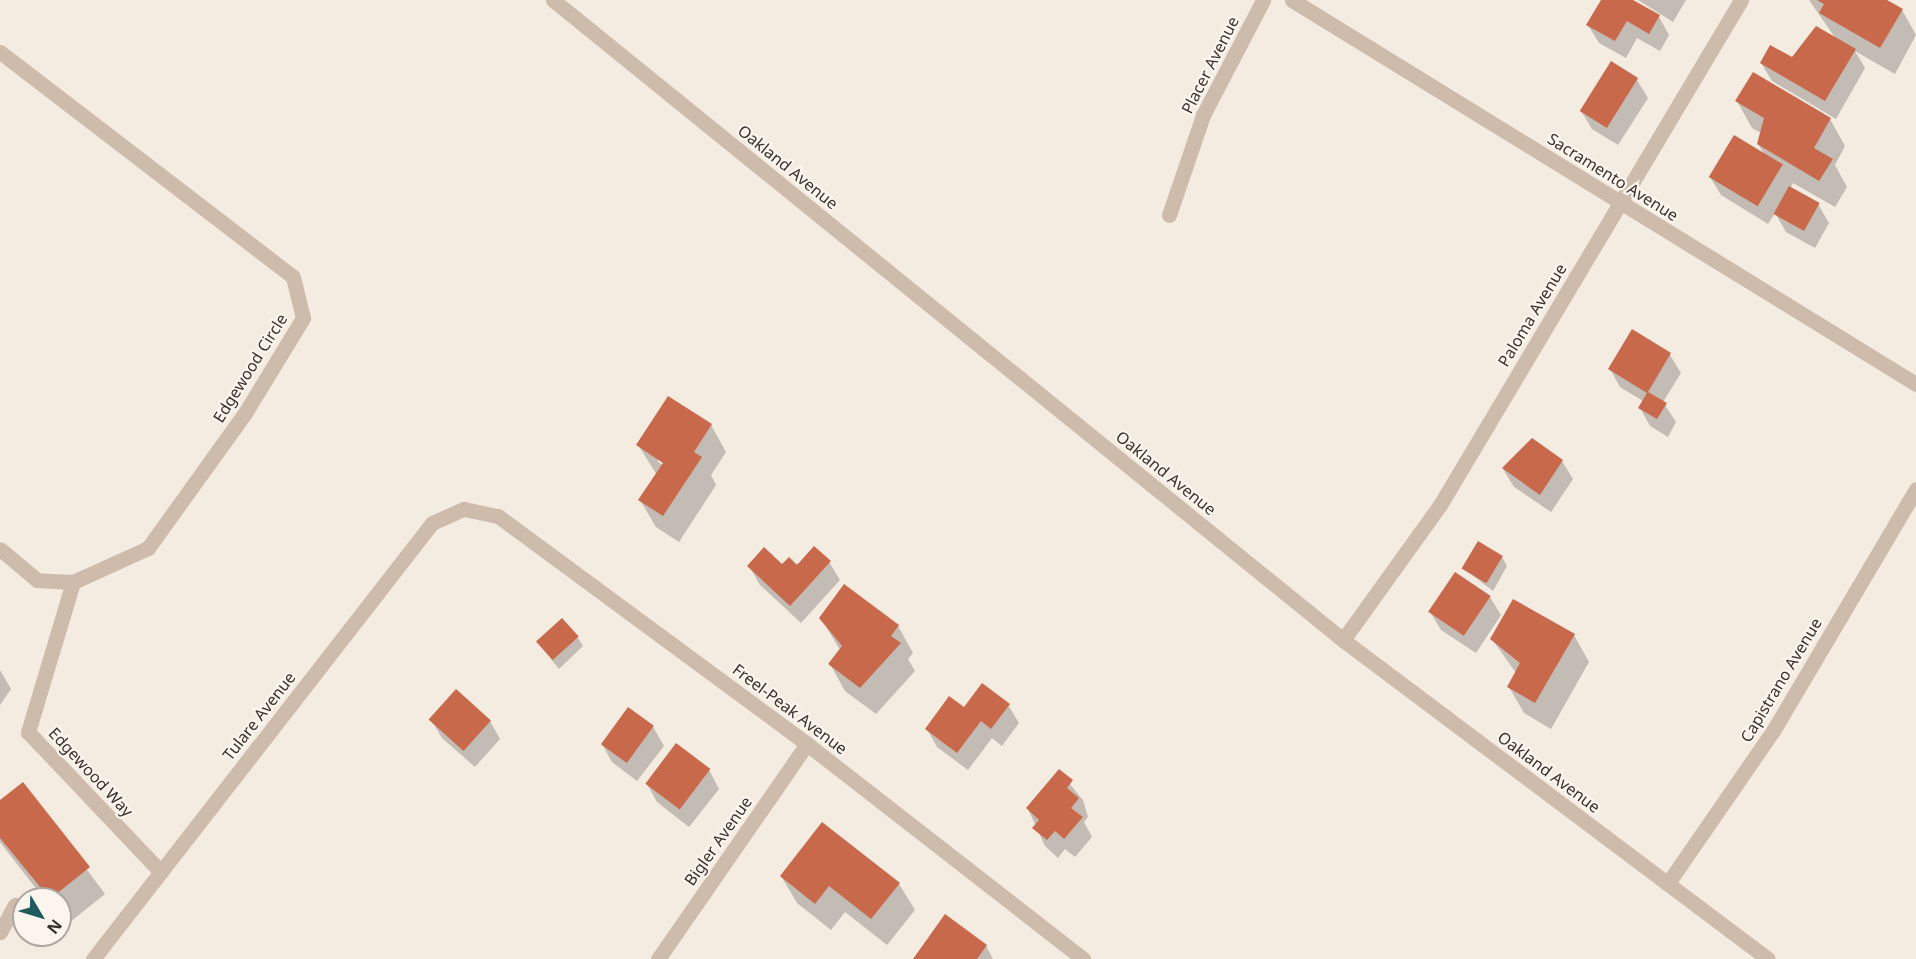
<!DOCTYPE html>
<style>
body{margin:0}
#map{position:relative;width:1916px;height:959px;overflow:hidden;background:#f4ebe1;font-family:"Noto Sans",sans-serif}
div>[style]{position:absolute}
.shadow>*{inset:0;background:#0003}
.building>*{inset:0;background:#c8694b;transform-origin:0 0}
.minor>*{height:15px;margin:-7.5px;padding:0 7.5px;transform-origin:7.5px;border-radius:7.5px;background:#cdbbac}
span{translate:-50% -50%;white-space:nowrap;text-align:center;line-height:1.15;-webkit-text-stroke:4.5px #fbf5ee;paint-order:stroke}
.street-label{font-size:16px;color:#3b302b}
.north{position:absolute;left:12px;top:887px;width:60px;height:60px;box-sizing:border-box;background:#fbf5ee;border:2px solid #aea6a0;border-radius:50%;rotate:128deg;font-size:16px;font-weight:700;line-height:24px;text-align:center;color:#3b302b}
.north::after{content:'';display:block;margin:auto;width:21px;height:27px;background:#1f5a5e;clip-path:polygon(50% 0,100% 100%,50% 72%,0 100%)}
</style>
<div id="map">
<div class="shadow">
<i style="clip-path:polygon(1602px 0,1630px 0,1659px 17px,1669px 35px,1660px 51px,1637px 38px,1626px 58px,1599px 43px,1588px 25px)"></i>
<i style="clip-path:polygon(1638px 0,1686px 0,1673px 22px)"></i>
<i style="clip-path:polygon(1809px 0,1884px 0,1902px 10px,1916px 35px,1895px 74px,1855px 51px,1865px 68px,1836px 119px,1772px 81px,1761px 63px,1792px 60px,1836px 39px)"></i>
<i style="clip-path:polygon(1611px 63px,1637px 80px,1648px 98px,1618px 145px,1592px 129px,1581px 111px)"></i>
<i style="clip-path:polygon(1737px 101px,1830px 119px,1845px 146px,1835px 165px,1847px 187px,1835px 207px,1793px 183px,1790px 189px,1818px 204px,1829px 223px,1815px 248px,1786px 232px,1775px 213px,1768px 224px,1721px 195px,1710px 177px,1765px 156px,1758px 144px,1763px 134px,1752px 128px)"></i>
<i style="clip-path:polygon(1632px 331px,1670px 355px,1681px 373px,1663px 402px,1676px 422px,1668px 437px,1650px 426px,1640px 408px,1643px 401px,1620px 387px,1610px 369px)"></i>
<i style="clip-path:polygon(evenodd,711px 425px,726px 452px,711px 475px,716px 485px,679px 542px,656px 527px,640px 500px,657px 475px,638px 445px,711px 425px,658px 458px,669px 468px,658px 462px,658px 458px)"></i>
<i style="clip-path:polygon(1562px 461px,1573px 479px,1551px 512px,1514px 487px,1503px 469px)"></i>
<i style="clip-path:polygon(1502px 557px,1507px 566px,1493px 591px,1464px 569px)"></i>
<i style="clip-path:polygon(829px 562px,840px 580px,801px 623px,760px 585px,749px 566px)"></i>
<i style="clip-path:polygon(1490px 597px,1501px 615px,1476px 653px,1441px 630px,1430px 612px)"></i>
<i style="clip-path:polygon(821px 618px,898px 626px,913px 653px,908px 659px,915px 671px,876px 714px,845px 691px,830px 664px,840px 650px)"></i>
<i style="clip-path:polygon(1574px 635px,1589px 662px,1551px 729px,1524px 713px,1509px 687px,1516px 673px,1492px 639px)"></i>
<i style="clip-path:polygon(578px 638px,583px 646px,559px 669px,538px 643px)"></i>
<i style="clip-path:polygon(0 670px,11px 689px,0 705px)"></i>
<i style="clip-path:polygon(1008px 705px,1019px 723px,1002px 746px,992px 738px,968px 770px,937px 747px,927px 729px,964px 709px)"></i>
<i style="clip-path:polygon(628px 709px,653px 727px,664px 746px,637px 781px,612px 762px,602px 744px)"></i>
<i style="clip-path:polygon(431px 720px,490px 721px,500px 739px,475px 767px,442px 738px)"></i>
<i style="clip-path:polygon(709px 770px,719px 789px,689px 827px,657px 802px,647px 784px)"></i>
<i style="clip-path:polygon(1059px 771px,1083px 800px,1088px 817px,1084px 822px,1092px 837px,1075px 857px,1065px 849px,1058px 858px,1045px 846px,1028px 809px)"></i>
<i style="clip-path:polygon(23px 784px,105px 894px,65px 926px,60px 899px,44px 899px,0 842px,0 802px)"></i>
<i style="clip-path:polygon(781px 876px,899px 884px,915px 910px,887px 945px,845px 912px,831px 930px,797px 903px)"></i>
<i style="clip-path:polygon(986px 946px,993px 959px,914px 959px)"></i>
</div>
<div class="building">
<i style="clip-path:polygon(1601px 0,1633px 0,1660px 15px,1649px 34px,1627px 21px,1615px 41px,1586px 25px)"></i>
<i style="clip-path:polygon(1817px 0,1887px 0,1903px 9px,1880px 48px,1819px 13px,1824px 4px)"></i>
<i style="clip-path:polygon(1816px 26px,1856px 49px,1825px 101px,1760px 63px,1770px 45px,1792px 57px)"></i>
<i style="left:1611px;top:61px;width:32px;height:59px;rotate:32deg"></i>
<i style="clip-path:polygon(1753px 72px,1831px 118px,1814px 148px,1833px 159px,1819px 181px,1757px 144px,1764px 118px,1735px 101px)"></i>
<i style="left:1734px;top:135px;width:57px;height:49px;rotate:31deg"></i>
<i style="left:1789px;top:186px;width:35px;height:32px;rotate:29deg"></i>
<i style="clip-path:polygon(1632px 329px,1671px 353px,1648px 392px,1667px 403px,1657px 419px,1638px 408px,1647px 393px,1608px 369px)"></i>
<i style="clip-path:polygon(668px 396px,712px 424px,694px 452px,702px 457px,663px 516px,638px 500px,663px 463px,636px 445px)"></i>
<i style="clip-path:polygon(1532px 438px,1563px 460px,1540px 495px,1502px 468px)"></i>
<i style="left:1478px;top:541px;width:29px;height:32px;rotate:31deg"></i>
<i style="clip-path:polygon(814px 546px,831px 561px,790px 606px,747px 566px,764px 547px,782px 564px,789px 557px,797px 565px)"></i>
<i style="left:1455px;top:572px;width:43px;height:48px;rotate:34deg"></i>
<i style="clip-path:polygon(844px 584px,899px 625px,891px 636px,901px 643px,860px 688px,828px 664px,842px 646px,819px 618px)"></i>
<i style="clip-path:polygon(1513px 599px,1575px 634px,1535px 703px,1507px 687px,1520px 663px,1490px 639px)"></i>
<i style="left:562px;top:618px;width:25px;height:35px;rotate:48deg"></i>
<i style="clip-path:polygon(982px 683px,1010px 704px,991px 729px,981px 721px,957px 753px,925px 729px,949px 696px,964px 707px)"></i>
<i style="left:456px;top:689px;width:47px;height:41px;rotate:42deg"></i>
<i style="left:628px;top:707px;width:32px;height:46px;rotate:36deg"></i>
<i style="left:676px;top:743px;width:43px;height:51px;rotate:37deg"></i>
<i style="clip-path:polygon(1059px 769px,1073px 780px,1067px 788px,1079px 798px,1071px 808px,1083px 817px,1064px 839px,1055px 831px,1047px 840px,1032px 828px,1039px 820px,1026px 808px)"></i>
<i style="clip-path:polygon(23px 782px,90px 867px,50px 899px,0 838px,0 800px)"></i>
<i style="clip-path:polygon(822px 822px,900px 883px,871px 919px,829px 886px,815px 904px,780px 876px)"></i>
<i style="clip-path:polygon(945px 914px,987px 945px,977px 959px,913px 959px)"></i>
</div>
<div class="minor">
<i style="left:553px;top:0;width:1017px;rotate:39.01deg"></i>
<i style="left:1343px;top:640px;width:531px;rotate:36.89deg"></i>
<i style="left:1292px;top:0;width:733px;rotate:31.61deg"></i>
<i style="left:0;top:52px;width:369px;rotate:37.5deg"></i>
<i style="left:293px;top:277px;width:42px;rotate:76.3deg"></i>
<i style="left:303px;top:318px;width:111px;rotate:121.4deg"></i>
<i style="left:245px;top:413px;width:166px;rotate:125.7deg"></i>
<i style="left:148px;top:548px;width:82px;rotate:155.6deg"></i>
<i style="left:73px;top:582px;width:36px;rotate:-177deg"></i>
<i style="left:37px;top:580px;width:48px;rotate:-140deg"></i>
<i style="left:1169px;top:215px;width:106px;rotate:-71.2deg"></i>
<i style="left:1203px;top:115px;width:130px;rotate:-62.4deg"></i>
<i style="left:73px;top:582px;width:157px;rotate:106.7deg"></i>
<i style="left:28px;top:732px;width:193px;rotate:46.5deg"></i>
<i style="left:1343px;top:640px;width:166px;rotate:-54.3deg"></i>
<i style="left:1440px;top:505px;width:588px;rotate:-59.2deg"></i>
<i style="left:1668px;top:883px;width:185px;rotate:-55.4deg"></i>
<i style="left:1773px;top:731px;width:281px;rotate:-59.4deg"></i>
<i style="left:0;top:932px;width:31px;rotate:-61deg"></i>
<i style="left:93px;top:959px;width:552px;rotate:-52.13deg"></i>
<i style="left:432px;top:523px;width:35px;rotate:-24deg"></i>
<i style="left:464px;top:509px;width:35px;rotate:12deg"></i>
<i style="left:498px;top:516px;width:384px;rotate:36.4deg"></i>
<i style="left:807px;top:744px;width:350px;rotate:37.9deg"></i>
<i style="left:658px;top:959px;width:262px;rotate:-55.3deg"></i>
</div>
<div class="street-label">
<span style="left:1210px;top:65px;rotate:-63deg">Placer Avenue</span>
<span style="left:788px;top:167px;rotate:39deg">Oakland Avenue</span>
<span style="left:1613px;top:177px;rotate:32deg">Sacramento Avenue</span>
<span style="left:1532px;top:315px;rotate:-59deg">Paloma Avenue</span>
<span style="left:250px;top:368px;rotate:-58deg">Edgewood Circle</span>
<span style="left:1166px;top:473px;rotate:39deg">Oakland Avenue</span>
<span style="left:1781px;top:680px;rotate:-59deg">Capistrano Avenue</span>
<span style="left:790px;top:709px;rotate:37deg">Freel-Peak Avenue</span>
<span style="left:259px;top:716px;rotate:-52deg">Tulare Avenue</span>
<span style="left:91px;top:772px;rotate:47deg">Edgewood Way</span>
<span style="left:1549px;top:772px;rotate:37deg">Oakland Avenue</span>
<span style="left:718px;top:841px;rotate:-55deg">Bigler Avenue</span>
</div>
<div class="north">N</div>
</div>
